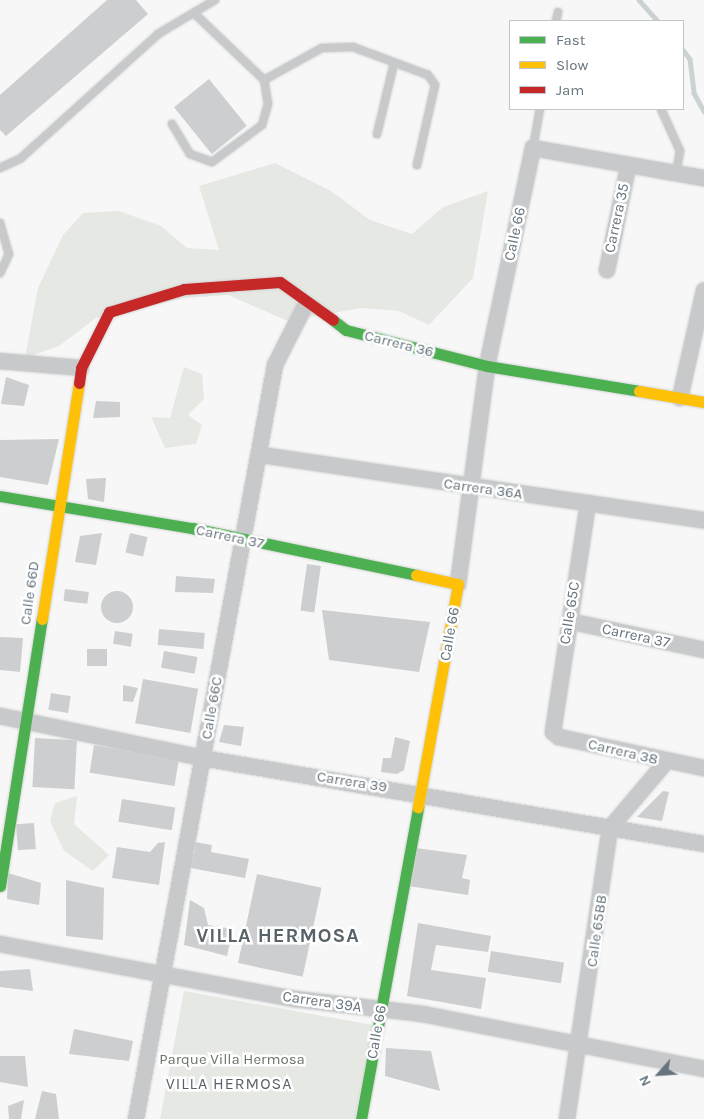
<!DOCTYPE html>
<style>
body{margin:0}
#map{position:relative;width:704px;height:1119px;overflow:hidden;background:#f7f7f7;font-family:Karla,sans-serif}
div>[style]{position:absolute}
.green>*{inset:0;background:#e6e8e4}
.stream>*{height:4.5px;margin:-2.25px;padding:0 2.25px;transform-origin:2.25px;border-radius:2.25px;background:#cad2d4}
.building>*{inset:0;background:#cccecf;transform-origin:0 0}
.round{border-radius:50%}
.roads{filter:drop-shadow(0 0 1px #d2d3d4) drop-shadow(0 0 1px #d2d3d4)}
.lane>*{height:8px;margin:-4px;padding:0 4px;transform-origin:4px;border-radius:4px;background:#c8c9ca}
.street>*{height:16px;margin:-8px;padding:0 8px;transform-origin:8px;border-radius:8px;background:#c8c9ca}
.fast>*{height:11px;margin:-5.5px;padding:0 5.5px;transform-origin:5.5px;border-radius:5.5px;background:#4caf50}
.slow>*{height:11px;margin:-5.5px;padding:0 5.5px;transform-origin:5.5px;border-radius:5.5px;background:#ffc107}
.jam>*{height:11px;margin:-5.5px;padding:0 5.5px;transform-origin:5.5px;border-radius:5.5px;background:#c62828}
span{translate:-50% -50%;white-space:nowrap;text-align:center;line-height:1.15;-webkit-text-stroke:5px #fff;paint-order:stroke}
.street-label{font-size:15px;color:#66747d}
.park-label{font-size:15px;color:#687665}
.neighbourhood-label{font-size:16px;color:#576269;letter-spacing:1px}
.district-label{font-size:20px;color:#576269;font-weight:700;letter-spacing:1px}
.legend{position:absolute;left:509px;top:20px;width:175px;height:90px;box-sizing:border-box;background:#fff;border:1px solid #c2c7cb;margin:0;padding:6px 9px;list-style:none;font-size:15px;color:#66747d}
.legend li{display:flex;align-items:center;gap:10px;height:25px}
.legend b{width:25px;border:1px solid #c2c7cb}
.north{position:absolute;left:634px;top:1049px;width:50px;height:50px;-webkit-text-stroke:4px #fff;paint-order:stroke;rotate:244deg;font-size:14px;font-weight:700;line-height:20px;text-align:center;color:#66747d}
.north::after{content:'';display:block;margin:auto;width:18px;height:22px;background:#66747d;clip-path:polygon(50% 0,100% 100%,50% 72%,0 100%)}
</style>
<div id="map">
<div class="green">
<i style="clip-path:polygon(275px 163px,331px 191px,370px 220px,412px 234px,443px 207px,488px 191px,473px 278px,429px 325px,399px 311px,361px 308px,288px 321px,228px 295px,185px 298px,96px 318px,59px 346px,25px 358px,38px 288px,63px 235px,83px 213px,119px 211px,161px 226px,187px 248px,219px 250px,199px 186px)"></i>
<i style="clip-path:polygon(184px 367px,202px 374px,204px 399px,188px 415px,202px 425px,196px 444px,165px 448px,151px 417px,170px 418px)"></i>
<i style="clip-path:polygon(77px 796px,74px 824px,109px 855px,93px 871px,64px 851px,50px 821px,55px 803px)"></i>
<i style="clip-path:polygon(184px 991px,373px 1025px,355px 1119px,160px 1119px)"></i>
</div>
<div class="stream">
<i style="left:639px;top:0;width:28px;rotate:48deg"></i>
<i style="left:683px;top:50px;width:11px;rotate:52deg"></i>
<i style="left:690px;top:59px;width:34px;rotate:83deg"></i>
<i style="left:694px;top:93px;width:21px;rotate:61deg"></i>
</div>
<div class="building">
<i style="clip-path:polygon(107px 0,136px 0,148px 14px,6px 136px,0 130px,0 95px)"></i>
<i style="left:209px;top:79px;width:60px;height:45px;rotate:51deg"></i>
<i style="clip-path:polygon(6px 377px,29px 385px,24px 406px,1px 404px)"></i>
<i style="clip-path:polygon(96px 401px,120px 402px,120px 417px,93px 418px)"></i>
<i style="clip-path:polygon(59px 439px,48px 485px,0 477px,0 440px)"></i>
<i style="clip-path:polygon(106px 478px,104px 502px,88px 499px,86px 479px)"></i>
<i style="clip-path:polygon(102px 533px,96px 565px,75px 562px,80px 536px)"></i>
<i style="left:130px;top:533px;width:18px;height:20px;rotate:13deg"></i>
<i style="left:307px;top:564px;width:14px;height:47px;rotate:8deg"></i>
<i style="clip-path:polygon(176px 576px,215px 579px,213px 593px,175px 592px)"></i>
<i style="left:65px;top:589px;width:24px;height:12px;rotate:7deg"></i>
<i class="round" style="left:101px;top:591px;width:32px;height:32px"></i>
<i style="clip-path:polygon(322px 610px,430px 622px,419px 672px,329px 660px)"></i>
<i style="left:159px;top:629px;width:46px;height:16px;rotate:5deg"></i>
<i style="left:115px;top:631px;width:18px;height:13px;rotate:9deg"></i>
<i style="clip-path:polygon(0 637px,23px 638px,20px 672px,0 670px)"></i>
<i style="left:107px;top:649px;width:17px;height:20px;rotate:90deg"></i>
<i style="left:164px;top:651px;width:34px;height:17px;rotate:10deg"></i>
<i style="left:143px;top:679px;width:56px;height:45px;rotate:10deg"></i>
<i style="clip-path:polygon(123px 685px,138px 688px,133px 702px,123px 701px)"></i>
<i style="left:51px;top:693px;width:20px;height:17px;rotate:9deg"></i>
<i style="clip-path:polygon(224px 725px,244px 727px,241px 746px,219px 742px)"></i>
<i style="clip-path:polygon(395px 737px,410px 741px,404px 770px,397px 774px,381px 772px,383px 758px,391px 758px)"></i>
<i style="left:35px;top:738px;width:42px;height:49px;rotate:3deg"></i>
<i style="left:94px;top:745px;width:86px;height:28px;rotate:9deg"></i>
<i style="clip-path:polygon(663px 791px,669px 792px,662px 821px,637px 817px)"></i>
<i style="left:122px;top:799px;width:54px;height:23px;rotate:9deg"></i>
<i style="left:34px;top:823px;width:26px;height:18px;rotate:86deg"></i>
<i style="clip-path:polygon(165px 842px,159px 885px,112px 878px,117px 847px,150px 852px,158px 843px)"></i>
<i style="clip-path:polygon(195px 842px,212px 845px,211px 852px,249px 859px,245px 878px,185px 867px,187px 853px,194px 854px)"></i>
<i style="clip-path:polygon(416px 848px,467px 855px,462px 878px,470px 880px,468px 895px,408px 886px)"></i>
<i style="clip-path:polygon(8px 873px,41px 883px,39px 905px,7px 899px)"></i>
<i style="left:257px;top:874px;width:66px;height:91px;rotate:12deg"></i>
<i style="clip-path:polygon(66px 880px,104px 888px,103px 940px,66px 936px)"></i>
<i style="clip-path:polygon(190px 900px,204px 908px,208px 925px,233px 929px,227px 956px,184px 945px)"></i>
<i style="clip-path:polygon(418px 923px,491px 936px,488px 952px,436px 945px,431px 970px,486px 978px,481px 1009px,407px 996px)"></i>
<i style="left:491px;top:951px;width:74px;height:21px;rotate:9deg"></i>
<i style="clip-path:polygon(30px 969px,33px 991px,0 987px,0 971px)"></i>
<i style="clip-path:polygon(74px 1029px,133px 1041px,129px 1061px,69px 1054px)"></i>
<i style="clip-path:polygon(386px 1048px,431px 1051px,440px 1091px,385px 1076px)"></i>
<i style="clip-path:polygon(0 1056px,25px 1056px,28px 1087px,0 1082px)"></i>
<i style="clip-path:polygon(42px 1091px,56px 1094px,59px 1119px,35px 1119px)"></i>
<i style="clip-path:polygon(24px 1100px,21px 1119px,9px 1119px,8px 1106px)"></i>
</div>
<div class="roads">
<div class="lane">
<i style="left:196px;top:15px;width:94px;rotate:43.7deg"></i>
<i style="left:264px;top:80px;width:66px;rotate:-28.9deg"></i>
<i style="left:322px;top:48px;width:31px;rotate:-2deg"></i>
<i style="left:353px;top:47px;width:80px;rotate:20.5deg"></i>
<i style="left:428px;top:75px;width:12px;rotate:55deg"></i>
<i style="left:435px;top:85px;width:82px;rotate:102.7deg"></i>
<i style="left:556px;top:21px;width:9px;rotate:-77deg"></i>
<i style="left:661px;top:109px;width:46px;rotate:65.7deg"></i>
<i style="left:680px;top:151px;width:23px;rotate:100deg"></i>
<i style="left:172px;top:124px;width:35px;rotate:59deg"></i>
<i style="left:190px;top:154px;width:23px;rotate:20deg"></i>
<i style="left:212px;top:162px;width:62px;rotate:-36.5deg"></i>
<i style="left:262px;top:125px;width:22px;rotate:-74deg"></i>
<i style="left:268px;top:104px;width:24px;rotate:-99deg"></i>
<i style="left:377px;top:134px;width:73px;rotate:-76.5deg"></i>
<i style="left:533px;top:148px;width:40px;rotate:-80deg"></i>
<i style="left:0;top:168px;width:23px;rotate:-25deg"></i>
<i style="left:21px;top:158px;width:185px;rotate:-42.1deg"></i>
<i style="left:158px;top:34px;width:66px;rotate:-30.8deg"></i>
<i style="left:0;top:223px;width:32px;rotate:74deg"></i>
<i style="left:9px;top:254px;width:21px;rotate:115deg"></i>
</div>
<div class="street">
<i style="left:607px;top:270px;width:105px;rotate:-78.5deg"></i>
<i style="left:0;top:361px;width:81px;rotate:4.9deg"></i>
<i style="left:680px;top:398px;width:110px;rotate:-77.4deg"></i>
<i style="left:262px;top:455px;width:447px;rotate:8.4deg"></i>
<i style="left:588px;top:503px;width:232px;rotate:98.7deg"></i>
<i style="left:553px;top:732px;width:8px;rotate:40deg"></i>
<i style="left:559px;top:737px;width:148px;rotate:12.1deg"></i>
<i style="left:458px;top:584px;width:220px;rotate:-82.4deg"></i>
<i style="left:487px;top:366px;width:223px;rotate:-78.1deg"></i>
<i style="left:533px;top:148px;width:174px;rotate:10deg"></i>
<i style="left:569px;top:621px;width:138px;rotate:12.1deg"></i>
<i style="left:0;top:716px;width:206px;rotate:11.7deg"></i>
<i style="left:202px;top:758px;width:509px;rotate:9.72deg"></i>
<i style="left:0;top:944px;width:300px;rotate:10.6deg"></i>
<i style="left:295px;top:999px;width:128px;rotate:6.7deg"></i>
<i style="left:422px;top:1014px;width:287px;rotate:11deg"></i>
<i style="left:136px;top:1119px;width:767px;rotate:-79.55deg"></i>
<i style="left:275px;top:365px;width:68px;rotate:-63.1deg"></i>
<i style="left:567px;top:1119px;width:294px;rotate:-81.6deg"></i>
<i style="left:610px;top:828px;width:87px;rotate:-49.7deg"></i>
</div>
<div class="fast">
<i style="left:333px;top:320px;width:16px;rotate:38deg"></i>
<i style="left:346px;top:330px;width:146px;rotate:14.3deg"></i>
<i style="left:487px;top:366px;width:154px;rotate:9.3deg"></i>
<i style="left:0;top:496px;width:195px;rotate:9.5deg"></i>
<i style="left:192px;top:528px;width:229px;rotate:11.8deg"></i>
<i style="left:0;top:886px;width:270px;rotate:-81.1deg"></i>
<i style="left:361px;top:1119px;width:317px;rotate:-79.6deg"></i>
</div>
<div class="slow">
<i style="left:639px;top:391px;width:66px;rotate:9.6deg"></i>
<i style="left:416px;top:575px;width:43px;rotate:12.1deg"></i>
<i style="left:458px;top:584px;width:227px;rotate:100.2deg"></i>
<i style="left:42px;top:619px;width:239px;rotate:-81.1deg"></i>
</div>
<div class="jam">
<i style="left:79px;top:383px;width:15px;rotate:-82deg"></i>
<i style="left:81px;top:368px;width:63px;rotate:-63.4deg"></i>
<i style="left:109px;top:312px;width:78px;rotate:-17deg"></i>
<i style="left:184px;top:289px;width:96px;rotate:-4.2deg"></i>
<i style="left:280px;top:282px;width:65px;rotate:35.6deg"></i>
</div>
</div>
<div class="street-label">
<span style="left:617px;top:218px;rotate:-78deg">Carrera 35</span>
<span style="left:515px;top:234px;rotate:-78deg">Calle 66</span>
<span style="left:399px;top:344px;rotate:14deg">Carrera 36</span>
<span style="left:483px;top:489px;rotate:8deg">Carrera 36A</span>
<span style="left:230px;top:537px;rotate:12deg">Carrera 37</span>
<span style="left:30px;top:593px;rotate:-82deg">Calle 66D</span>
<span style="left:570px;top:613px;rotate:-81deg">Calle 65C</span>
<span style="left:450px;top:634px;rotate:-80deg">Calle 66</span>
<span style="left:636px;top:636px;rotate:12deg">Carrera 37</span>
<span style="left:212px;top:708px;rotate:-80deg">Calle 66C</span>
<span style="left:623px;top:752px;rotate:13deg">Carrera 38</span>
<span style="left:352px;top:782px;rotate:9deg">Carrera 39</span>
<span style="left:597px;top:931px;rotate:-82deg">Calle 65BB</span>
<span style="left:322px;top:1002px;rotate:8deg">Carrera 39A</span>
<span style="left:377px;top:1032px;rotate:-80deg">Calle 66</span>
</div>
<div class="park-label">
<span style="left:232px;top:1060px">Parque Villa Hermosa</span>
</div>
<div class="neighbourhood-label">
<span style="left:229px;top:1084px">VILLA HERMOSA</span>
</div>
<div class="district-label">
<span style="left:278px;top:935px">VILLA HERMOSA</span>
</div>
<ul class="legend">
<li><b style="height:6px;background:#4caf50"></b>Fast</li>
<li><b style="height:6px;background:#ffc107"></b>Slow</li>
<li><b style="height:6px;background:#c62828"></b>Jam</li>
</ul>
<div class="north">N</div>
</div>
